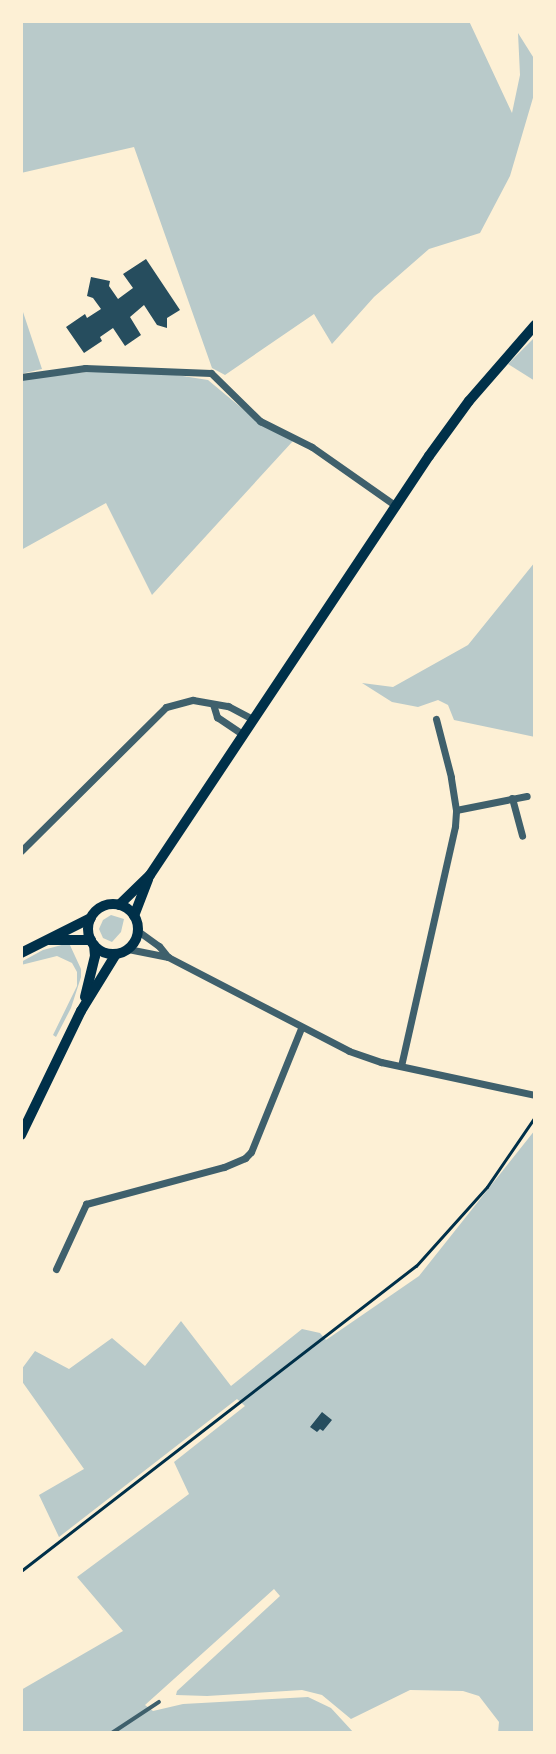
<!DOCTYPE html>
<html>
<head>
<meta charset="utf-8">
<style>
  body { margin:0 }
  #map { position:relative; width:556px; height:1754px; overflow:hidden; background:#fdf0d5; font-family:"Nunito Sans",sans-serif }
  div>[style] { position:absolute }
  .green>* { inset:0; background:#b9caca }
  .building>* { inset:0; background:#264d5e }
  .path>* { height:2.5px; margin:-1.25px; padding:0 1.25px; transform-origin:1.25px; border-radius:1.25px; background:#003049 }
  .service>* { height:3.5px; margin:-1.75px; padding:0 1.75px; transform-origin:1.75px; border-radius:1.75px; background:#3f606c }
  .minor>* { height:7px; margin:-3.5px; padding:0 3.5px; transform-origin:3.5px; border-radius:3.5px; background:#3f606c }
  .secondary>* { height:10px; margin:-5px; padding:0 5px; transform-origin:5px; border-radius:5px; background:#003049 }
  .primary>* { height:10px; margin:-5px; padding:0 5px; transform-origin:5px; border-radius:5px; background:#003049 }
  .primary>.ring { margin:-5px; padding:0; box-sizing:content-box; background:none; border:10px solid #003049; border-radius:50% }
  span { translate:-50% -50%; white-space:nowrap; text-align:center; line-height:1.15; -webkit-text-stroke:5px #fdf0d5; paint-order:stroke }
  .frame { position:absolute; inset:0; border:23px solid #fdf0d5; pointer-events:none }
</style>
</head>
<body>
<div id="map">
  <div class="green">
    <div style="clip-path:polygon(21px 21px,469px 21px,512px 113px,520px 75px,518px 33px,535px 60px,535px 91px,510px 176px,480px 233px,429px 249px,374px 297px,332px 344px,314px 314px,225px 375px,212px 368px,134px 147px,21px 173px)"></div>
    <div style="clip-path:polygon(21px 306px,42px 369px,21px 374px)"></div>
    <div style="clip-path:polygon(535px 337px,535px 381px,508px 364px)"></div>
    <div style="clip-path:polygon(93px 371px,170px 374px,208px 380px,262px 425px,293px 441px,152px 595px,106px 503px,21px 550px,21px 380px)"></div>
    <div style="clip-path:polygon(535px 562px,535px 737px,454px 720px,448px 705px,438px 700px,418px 707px,392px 702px,362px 683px,393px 687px,468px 645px)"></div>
    <div style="clip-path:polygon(111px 915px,124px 919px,121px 932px,112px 942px,103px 938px,99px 929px,103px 920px)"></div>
    <div style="clip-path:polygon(69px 943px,81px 969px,81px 977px,71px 1008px,56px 1037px,53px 1035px,77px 986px,77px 972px,72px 963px,57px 956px,21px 965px,21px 962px,43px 950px)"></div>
    <div style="clip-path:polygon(535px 1130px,535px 1733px,498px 1733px,499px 1722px,479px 1696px,463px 1691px,410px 1690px,351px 1719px,322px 1695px,302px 1690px,207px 1696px,176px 1695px,177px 1691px,280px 1596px,274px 1589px,145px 1705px,153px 1711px,183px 1704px,308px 1697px,331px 1708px,354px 1733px,21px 1733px,21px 1690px,123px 1631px,77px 1577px,189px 1494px,174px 1462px,245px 1406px,237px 1399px,59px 1537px,39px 1495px,84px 1469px,21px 1380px,21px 1370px,35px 1351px,69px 1369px,112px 1338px,145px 1366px,181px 1321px,231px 1386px,302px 1329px,320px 1333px,326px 1340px,419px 1276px)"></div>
  </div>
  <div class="building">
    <div style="clip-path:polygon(146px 259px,180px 310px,167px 318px,167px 328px,157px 325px,144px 305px,130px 317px,141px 335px,125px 346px,113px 328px,100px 337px,102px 341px,84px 353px,66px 327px,85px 314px,87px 318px,101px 309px,93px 298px,87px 296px,91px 277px,110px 281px,109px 286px,118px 299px,133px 288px,123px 274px)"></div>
    <div style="clip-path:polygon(322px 1412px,332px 1420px,323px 1431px,320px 1429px,317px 1432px,310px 1427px)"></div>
  </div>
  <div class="path">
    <div style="left:21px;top:1571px;width:499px;rotate:-37.7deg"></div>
    <div style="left:416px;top:1266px;width:106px;rotate:-48.1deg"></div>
    <div style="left:487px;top:1187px;width:85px;rotate:-55.6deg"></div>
  </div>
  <div class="service">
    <div style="left:112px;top:1733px;width:56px;rotate:-33.4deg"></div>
  </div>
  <div class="minor">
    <div style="left:21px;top:377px;width:65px;rotate:-8deg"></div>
    <div style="left:85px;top:368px;width:126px;rotate:2.3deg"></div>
    <div style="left:211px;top:373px;width:69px;rotate:44.4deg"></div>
    <div style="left:260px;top:421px;width:58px;rotate:26.6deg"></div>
    <div style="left:312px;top:447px;width:103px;rotate:35.1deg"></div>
    <div style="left:213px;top:704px;width:14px;rotate:73deg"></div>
    <div style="left:217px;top:717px;width:30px;rotate:34deg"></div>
    <div style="left:512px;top:798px;width:39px;rotate:75deg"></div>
    <div style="left:456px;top:810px;width:72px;rotate:-11.2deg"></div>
    <div style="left:21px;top:851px;width:204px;rotate:-44.8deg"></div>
    <div style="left:166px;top:707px;width:28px;rotate:-15deg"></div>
    <div style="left:193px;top:700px;width:36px;rotate:10deg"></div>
    <div style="left:228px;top:706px;width:27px;rotate:28deg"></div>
    <div style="left:138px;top:931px;width:26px;rotate:36deg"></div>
    <div style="left:159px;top:946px;width:14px;rotate:51deg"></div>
    <div style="left:128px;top:949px;width:41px;rotate:11.3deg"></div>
    <div style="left:168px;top:957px;width:204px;rotate:27.4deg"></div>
    <div style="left:349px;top:1051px;width:34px;rotate:19deg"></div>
    <div style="left:381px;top:1062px;width:157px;rotate:12.1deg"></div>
    <div style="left:401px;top:1066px;width:246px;rotate:-77.3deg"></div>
    <div style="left:455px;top:826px;width:16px;rotate:-86deg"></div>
    <div style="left:456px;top:810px;width:33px;rotate:-99deg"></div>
    <div style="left:451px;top:777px;width:60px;rotate:-104.5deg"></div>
    <div style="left:56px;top:1269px;width:72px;rotate:-65.2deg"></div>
    <div style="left:86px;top:1204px;width:143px;rotate:-15deg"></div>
    <div style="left:224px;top:1167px;width:23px;rotate:-23deg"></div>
    <div style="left:245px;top:1158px;width:8px;rotate:-45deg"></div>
    <div style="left:251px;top:1152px;width:134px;rotate:-68deg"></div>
  </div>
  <div class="secondary">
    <div style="left:119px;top:905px;width:43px;rotate:-44.1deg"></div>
    <div style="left:150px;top:875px;width:503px;rotate:-56.34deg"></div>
    <div style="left:429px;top:456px;width:68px;rotate:-54deg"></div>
    <div style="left:469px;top:401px;width:101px;rotate:-49deg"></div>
    <div style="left:134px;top:916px;width:40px;rotate:-69deg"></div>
  </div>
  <div class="primary">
    <div class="ring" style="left:88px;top:904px;width:40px;height:40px"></div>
    <div style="left:49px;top:940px;width:42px"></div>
    <div style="left:21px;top:953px;width:78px;rotate:-26.6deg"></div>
    <div style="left:85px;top:997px;width:42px;rotate:-76.3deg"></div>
    <div style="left:95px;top:956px;width:11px;rotate:-95deg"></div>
    <div style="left:21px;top:1135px;width:138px;rotate:-64.2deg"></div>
    <div style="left:81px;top:1011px;width:67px;rotate:-58.4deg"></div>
  </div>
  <div class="frame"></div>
</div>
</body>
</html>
